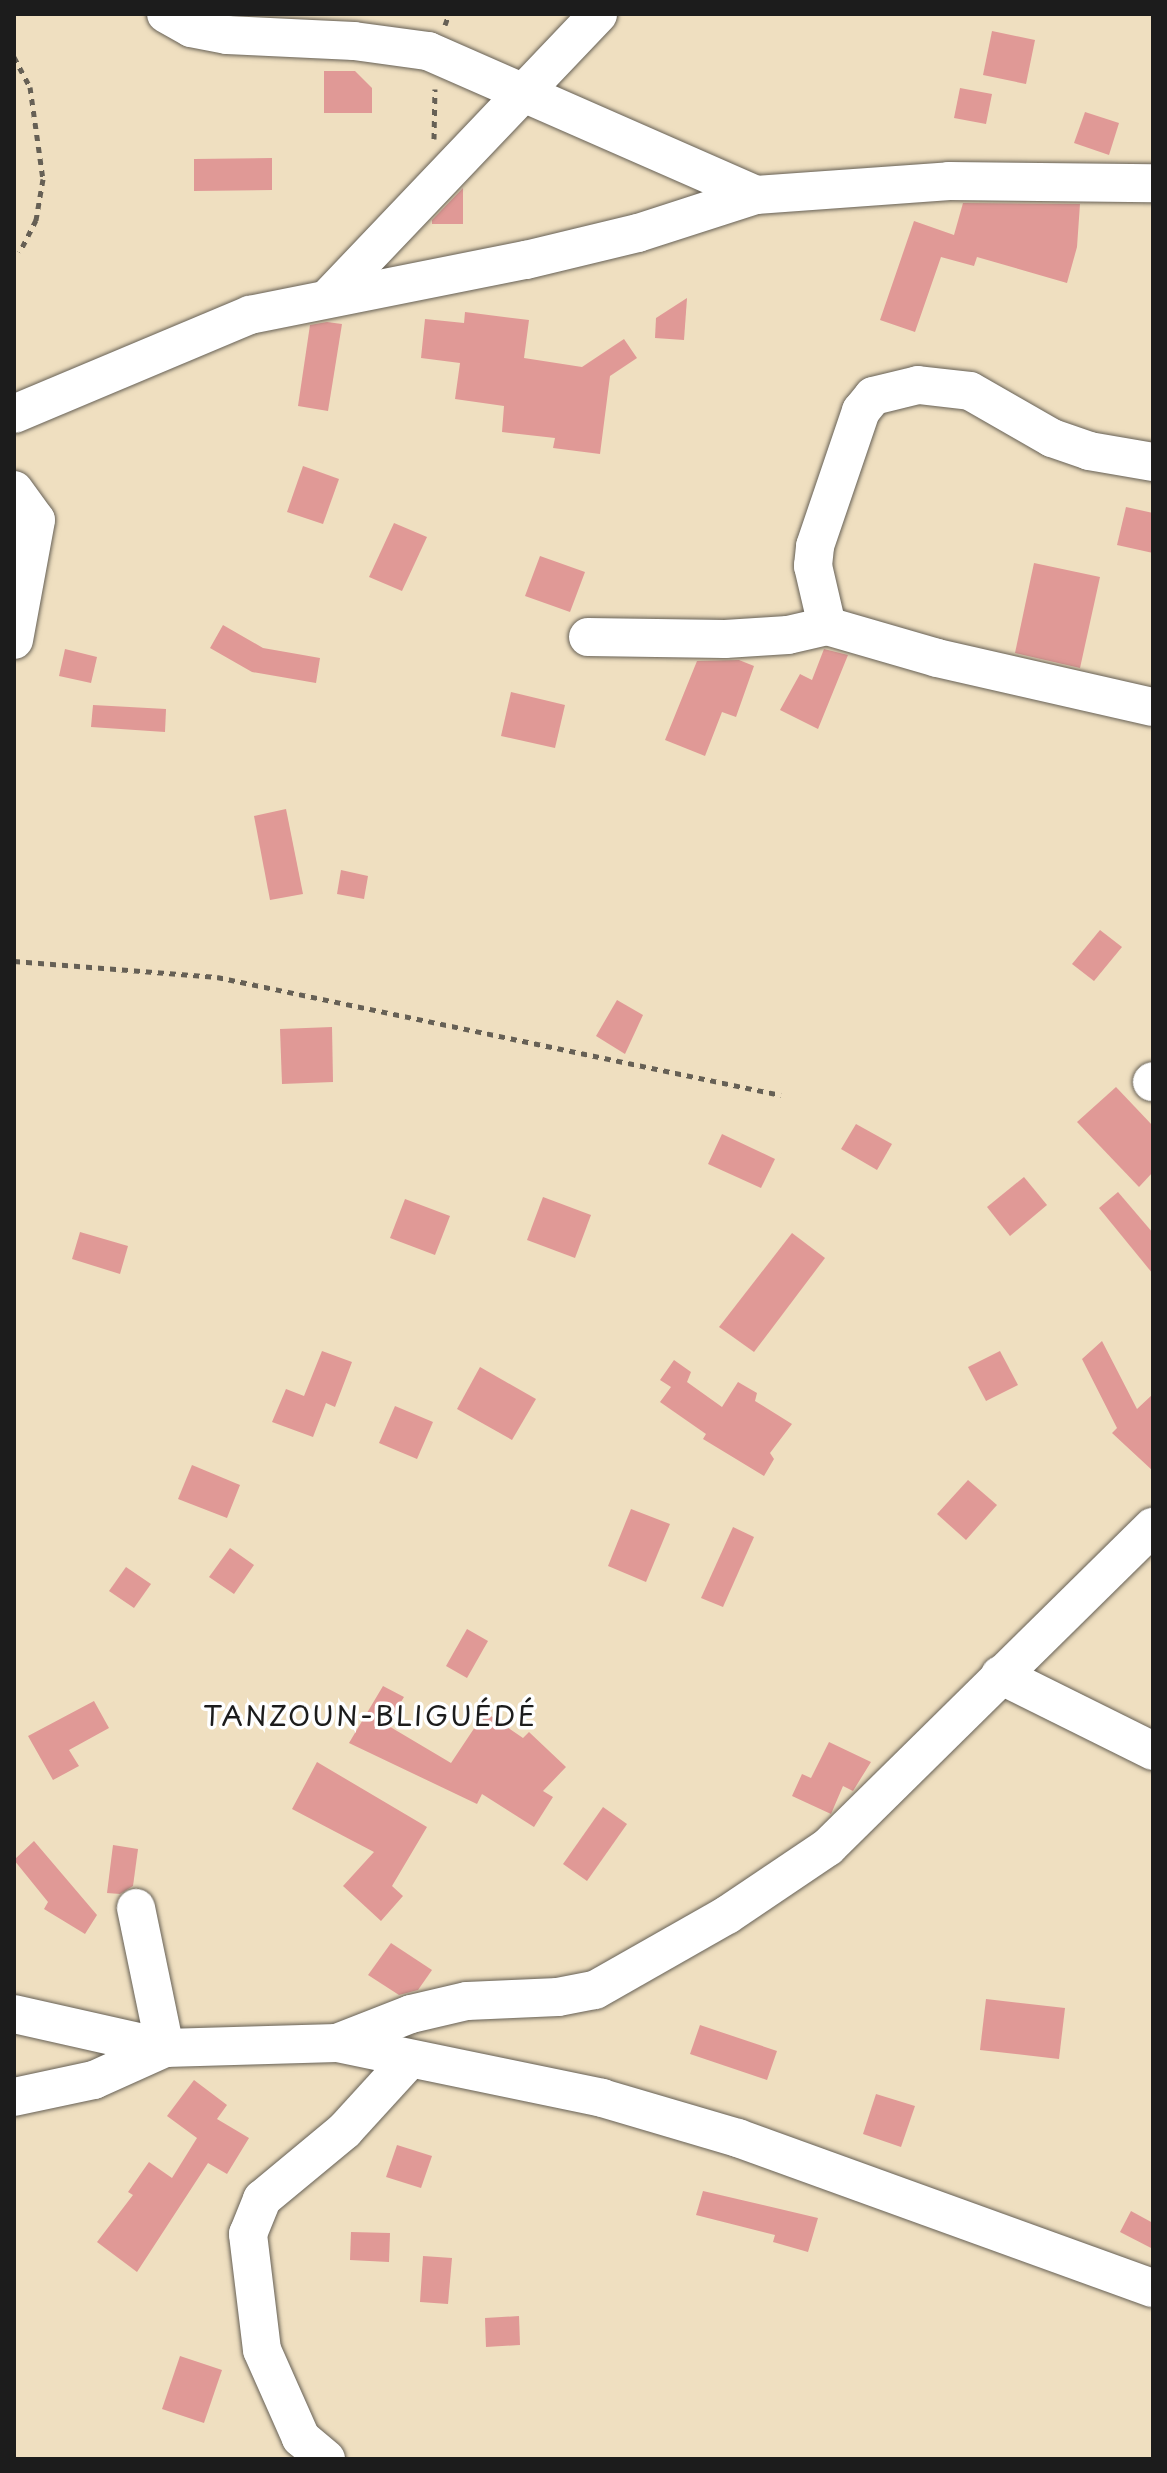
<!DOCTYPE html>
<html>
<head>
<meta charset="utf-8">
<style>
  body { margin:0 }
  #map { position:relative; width:1167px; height:2473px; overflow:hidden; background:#efdfc0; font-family:"Playpen Sans",sans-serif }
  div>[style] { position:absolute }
  .building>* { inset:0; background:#e09996 }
  .path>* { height:5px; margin-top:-2.5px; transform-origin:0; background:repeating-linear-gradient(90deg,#666055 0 6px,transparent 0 12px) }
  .roads { filter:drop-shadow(0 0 2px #666055) drop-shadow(0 0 2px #666055) }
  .minor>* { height:38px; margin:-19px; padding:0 19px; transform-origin:19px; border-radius:19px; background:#fff }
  span { translate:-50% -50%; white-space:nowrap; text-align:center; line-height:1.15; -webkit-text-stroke:7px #fff; paint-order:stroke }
  .quarter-label { font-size:28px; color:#1c1c1c; letter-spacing:2px }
  .frame { position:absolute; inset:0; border:16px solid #1c1c1c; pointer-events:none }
</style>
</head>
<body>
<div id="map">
  <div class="building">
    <div style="clip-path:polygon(992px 31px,1035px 40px,1026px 84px,983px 75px)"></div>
    <div style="clip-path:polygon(324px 71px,355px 71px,372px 88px,372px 113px,324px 113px)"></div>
    <div style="clip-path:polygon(960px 88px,992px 94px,986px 124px,954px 118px)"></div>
    <div style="clip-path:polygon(1085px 112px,1119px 123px,1109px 155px,1074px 143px)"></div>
    <div style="clip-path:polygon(272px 158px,272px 190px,194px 191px,194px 159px)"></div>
    <div style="clip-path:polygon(463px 188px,463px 224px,432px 224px,432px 220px)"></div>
    <div style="clip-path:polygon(963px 203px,1080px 204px,1077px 247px,1067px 283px,977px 257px,974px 266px,941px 257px,915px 332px,880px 320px,914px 221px,954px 235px)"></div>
    <div style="clip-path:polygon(687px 298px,684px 340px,655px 338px,656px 318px)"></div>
    <div style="clip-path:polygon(465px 312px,529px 320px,524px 358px,582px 367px,624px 339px,637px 358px,610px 376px,600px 454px,553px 448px,555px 438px,502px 432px,504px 406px,455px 399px,460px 363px,421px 358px,425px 319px,464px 323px)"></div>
    <div style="clip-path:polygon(327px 322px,342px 324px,328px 411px,298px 406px,310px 325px)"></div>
    <div style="clip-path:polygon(303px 466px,339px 479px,323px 524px,287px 512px)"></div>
    <div style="clip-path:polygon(1126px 507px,1153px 513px,1153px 553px,1117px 545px)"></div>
    <div style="clip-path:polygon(394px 523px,427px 537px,402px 591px,369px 577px)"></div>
    <div style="clip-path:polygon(540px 556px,585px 572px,570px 612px,525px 596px)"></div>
    <div style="clip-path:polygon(1034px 563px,1100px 577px,1080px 668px,1015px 653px)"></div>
    <div style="clip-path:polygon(223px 625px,263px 648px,320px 658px,316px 683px,252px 672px,210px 648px)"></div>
    <div style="clip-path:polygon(65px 649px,97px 657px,91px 683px,59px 676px)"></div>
    <div style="clip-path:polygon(824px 649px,848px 655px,818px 729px,780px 710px,800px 674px,812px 680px)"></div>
    <div style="clip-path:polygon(739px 660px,754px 666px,736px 717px,722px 712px,705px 756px,665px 740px,697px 661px)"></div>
    <div style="clip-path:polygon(511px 692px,565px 705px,555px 748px,501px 736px)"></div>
    <div style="clip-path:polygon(93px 705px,166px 709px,165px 732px,91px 727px)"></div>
    <div style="clip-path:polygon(286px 809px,303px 894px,270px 900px,254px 816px)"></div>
    <div style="clip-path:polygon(341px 870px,368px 876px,364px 899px,337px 894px)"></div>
    <div style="clip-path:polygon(1100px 930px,1122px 947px,1094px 981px,1072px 964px)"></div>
    <div style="clip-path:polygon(617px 1000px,643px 1015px,625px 1054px,596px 1036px)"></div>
    <div style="clip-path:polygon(332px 1027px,333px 1082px,282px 1084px,280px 1029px)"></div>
    <div style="clip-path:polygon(1116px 1087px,1153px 1126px,1153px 1172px,1139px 1187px,1077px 1122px)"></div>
    <div style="clip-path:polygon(856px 1124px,892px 1144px,877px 1170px,841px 1149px)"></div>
    <div style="clip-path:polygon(722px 1134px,775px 1159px,761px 1188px,708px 1164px)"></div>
    <div style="clip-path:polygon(1024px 1177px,1047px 1205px,1010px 1236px,987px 1207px)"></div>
    <div style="clip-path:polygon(1118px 1192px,1153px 1233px,1153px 1274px,1099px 1208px)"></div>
    <div style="clip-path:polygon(543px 1197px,591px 1215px,575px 1258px,527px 1240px)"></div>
    <div style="clip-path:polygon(405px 1199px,450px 1216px,435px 1255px,390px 1238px)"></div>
    <div style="clip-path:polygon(80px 1232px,128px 1246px,120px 1274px,72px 1259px)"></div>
    <div style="clip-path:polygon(792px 1233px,825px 1258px,754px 1352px,719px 1327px)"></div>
    <div style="clip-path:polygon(1102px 1341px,1137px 1409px,1153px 1394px,1153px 1471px,1112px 1433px,1117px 1428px,1082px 1359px)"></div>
    <div style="clip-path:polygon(322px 1351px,352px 1362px,335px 1407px,326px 1403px,313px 1437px,272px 1422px,286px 1389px,304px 1396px)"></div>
    <div style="clip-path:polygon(1000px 1351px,1018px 1385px,986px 1401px,968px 1367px)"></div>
    <div style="clip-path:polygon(674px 1360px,691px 1372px,687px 1382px,722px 1407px,738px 1382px,757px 1393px,755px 1401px,792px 1424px,770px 1453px,774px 1459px,764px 1476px,703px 1439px,706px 1434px,660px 1402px,671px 1387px,660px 1380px)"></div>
    <div style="clip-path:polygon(480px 1367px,536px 1399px,512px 1440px,457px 1409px)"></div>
    <div style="clip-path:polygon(395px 1406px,433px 1422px,417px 1459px,379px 1443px)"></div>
    <div style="clip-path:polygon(192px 1465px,240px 1485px,227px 1518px,178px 1499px)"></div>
    <div style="clip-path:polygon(968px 1480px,997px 1505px,966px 1540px,937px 1514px)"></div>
    <div style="clip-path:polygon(631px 1509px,670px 1524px,646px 1582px,608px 1566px)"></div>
    <div style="clip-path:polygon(733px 1527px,754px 1537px,723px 1607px,701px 1598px)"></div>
    <div style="clip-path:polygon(230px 1548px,254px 1565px,234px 1594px,209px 1577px)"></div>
    <div style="clip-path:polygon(126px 1567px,151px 1584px,134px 1608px,109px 1591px)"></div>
    <div style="clip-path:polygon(467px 1629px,488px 1641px,467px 1678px,446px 1666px)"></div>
    <div style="clip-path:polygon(383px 1686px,404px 1697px,387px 1725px,451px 1763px,485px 1712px,523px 1738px,529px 1732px,566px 1767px,543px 1791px,553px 1797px,534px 1827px,482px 1794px,477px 1804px,349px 1743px)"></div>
    <div style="clip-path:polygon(94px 1701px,109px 1728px,69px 1750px,79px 1766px,53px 1780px,28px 1736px)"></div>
    <div style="clip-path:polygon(829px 1742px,871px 1762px,853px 1791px,843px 1786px,831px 1814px,792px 1796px,802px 1774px,811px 1778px)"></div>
    <div style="clip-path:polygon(317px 1762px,427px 1827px,392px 1886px,403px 1896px,381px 1921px,343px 1886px,374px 1852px,292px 1809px)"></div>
    <div style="clip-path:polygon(603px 1807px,627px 1824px,587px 1881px,563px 1864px)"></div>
    <div style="clip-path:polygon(34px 1841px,97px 1915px,85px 1934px,44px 1909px,48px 1902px,14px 1860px)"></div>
    <div style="clip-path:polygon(113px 1845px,138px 1849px,133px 1886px,120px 1894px,107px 1893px)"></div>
    <div style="clip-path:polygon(391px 1943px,432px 1970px,418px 1990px,399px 1995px,368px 1975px)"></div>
    <div style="clip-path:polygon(986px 1999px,1065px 2008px,1059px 2059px,980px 2050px)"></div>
    <div style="clip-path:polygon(700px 2025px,777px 2051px,767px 2080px,690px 2054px)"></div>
    <div style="clip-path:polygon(194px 2080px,227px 2105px,217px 2119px,249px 2138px,227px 2174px,208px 2163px,137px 2272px,97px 2242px,133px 2195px,128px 2192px,149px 2162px,172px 2178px,197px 2138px,167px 2116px)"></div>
    <div style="clip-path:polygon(876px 2094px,915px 2106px,901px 2147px,863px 2134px)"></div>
    <div style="clip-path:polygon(397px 2145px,432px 2156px,421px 2188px,386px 2177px)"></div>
    <div style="clip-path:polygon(703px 2191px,818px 2218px,808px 2252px,773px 2242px,775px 2235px,696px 2215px)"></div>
    <div style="clip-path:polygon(1131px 2211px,1153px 2223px,1153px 2249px,1120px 2232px)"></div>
    <div style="clip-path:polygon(351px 2232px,390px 2233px,389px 2262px,350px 2260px)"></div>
    <div style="clip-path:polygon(423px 2256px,452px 2258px,448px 2304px,420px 2302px)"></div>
    <div style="clip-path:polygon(519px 2316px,520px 2345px,486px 2347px,485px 2318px)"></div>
    <div style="clip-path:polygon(180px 2356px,222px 2370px,204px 2423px,162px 2409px)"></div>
  </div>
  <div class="path">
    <div style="left:445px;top:25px;width:12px;rotate:-70deg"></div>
    <div style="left:14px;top:57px;width:34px;rotate:62deg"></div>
    <div style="left:30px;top:87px;width:93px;rotate:82deg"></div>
    <div style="left:43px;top:179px;width:42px;rotate:99.7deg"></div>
    <div style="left:36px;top:220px;width:36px;rotate:117deg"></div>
    <div style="left:434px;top:139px;width:50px;rotate:-88.9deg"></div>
    <div style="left:14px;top:961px;width:204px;rotate:4.5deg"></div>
    <div style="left:217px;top:977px;width:576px;rotate:11.82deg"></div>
  </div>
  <div class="roads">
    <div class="minor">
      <div style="left:166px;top:14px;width:29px;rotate:29deg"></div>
      <div style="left:191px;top:28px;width:37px;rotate:11deg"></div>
      <div style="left:227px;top:35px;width:127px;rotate:2.7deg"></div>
      <div style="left:354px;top:41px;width:75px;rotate:7.7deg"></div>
      <div style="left:428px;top:51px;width:358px;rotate:23.7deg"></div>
      <div style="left:327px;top:299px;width:393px;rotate:-46.4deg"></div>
      <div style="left:14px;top:414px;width:256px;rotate:-22.8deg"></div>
      <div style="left:250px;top:315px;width:281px;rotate:-11.3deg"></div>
      <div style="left:526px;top:260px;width:115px;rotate:-13.6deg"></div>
      <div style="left:638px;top:233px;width:124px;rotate:-17.9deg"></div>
      <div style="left:756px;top:195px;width:194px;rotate:-4.1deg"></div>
      <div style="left:949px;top:181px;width:204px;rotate:0.6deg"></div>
      <div style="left:14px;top:490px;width:37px;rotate:54deg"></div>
      <div style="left:36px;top:520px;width:122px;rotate:100.4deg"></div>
      <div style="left:827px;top:626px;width:62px;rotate:-103.1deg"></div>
      <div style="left:813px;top:566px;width:20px;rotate:-84deg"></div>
      <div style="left:815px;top:546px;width:143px;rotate:-71.2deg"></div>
      <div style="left:861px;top:411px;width:19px;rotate:-51deg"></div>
      <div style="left:873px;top:396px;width:46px;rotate:-13.7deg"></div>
      <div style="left:918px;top:385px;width:52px;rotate:6.6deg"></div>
      <div style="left:970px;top:391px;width:95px;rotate:29.8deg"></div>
      <div style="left:1052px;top:438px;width:39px;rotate:19deg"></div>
      <div style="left:1089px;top:451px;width:65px;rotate:9.8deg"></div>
      <div style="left:588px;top:637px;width:137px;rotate:0.8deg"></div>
      <div style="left:725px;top:639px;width:63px;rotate:-3.6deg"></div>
      <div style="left:788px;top:635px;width:40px;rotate:-13deg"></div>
      <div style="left:827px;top:626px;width:115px;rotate:16.2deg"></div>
      <div style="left:937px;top:658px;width:221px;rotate:12.8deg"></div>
      <div style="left:1152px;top:1082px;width:1px;rotate:-45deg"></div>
      <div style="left:1000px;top:1675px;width:171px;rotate:26.4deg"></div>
      <div style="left:14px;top:2014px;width:155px;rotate:12.7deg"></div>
      <div style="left:165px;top:2048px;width:172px;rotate:-1.7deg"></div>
      <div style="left:337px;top:2043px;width:271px;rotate:11.7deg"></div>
      <div style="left:602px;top:2098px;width:142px;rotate:16.4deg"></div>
      <div style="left:738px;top:2138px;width:441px;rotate:19.9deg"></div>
      <div style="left:337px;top:2043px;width:79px;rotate:-21.4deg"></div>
      <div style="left:411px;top:2014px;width:57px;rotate:-13.1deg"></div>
      <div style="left:467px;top:2001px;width:91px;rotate:-2.5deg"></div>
      <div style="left:558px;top:1997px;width:38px;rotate:-11deg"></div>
      <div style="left:595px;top:1990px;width:152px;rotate:-29.6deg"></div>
      <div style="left:727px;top:1915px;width:122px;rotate:-34deg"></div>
      <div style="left:828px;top:1847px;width:456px;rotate:-44.6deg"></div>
      <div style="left:14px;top:2097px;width:82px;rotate:-12deg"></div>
      <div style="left:94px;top:2080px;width:78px;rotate:-24.3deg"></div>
      <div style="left:165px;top:2048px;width:143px;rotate:-101.7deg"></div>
      <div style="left:326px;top:2459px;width:33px;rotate:-140deg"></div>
      <div style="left:301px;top:2438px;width:96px;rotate:-113.9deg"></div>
      <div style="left:262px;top:2350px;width:117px;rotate:-96.9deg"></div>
      <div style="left:248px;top:2234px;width:38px;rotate:-68deg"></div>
      <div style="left:262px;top:2199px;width:108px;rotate:-39.7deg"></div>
      <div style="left:345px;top:2130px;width:93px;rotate:-47.6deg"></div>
    </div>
  </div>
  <div class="quarter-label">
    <span style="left:370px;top:1715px">TANZOUN-BLIGUÉDÉ</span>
  </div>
  <div class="frame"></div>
</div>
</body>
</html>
